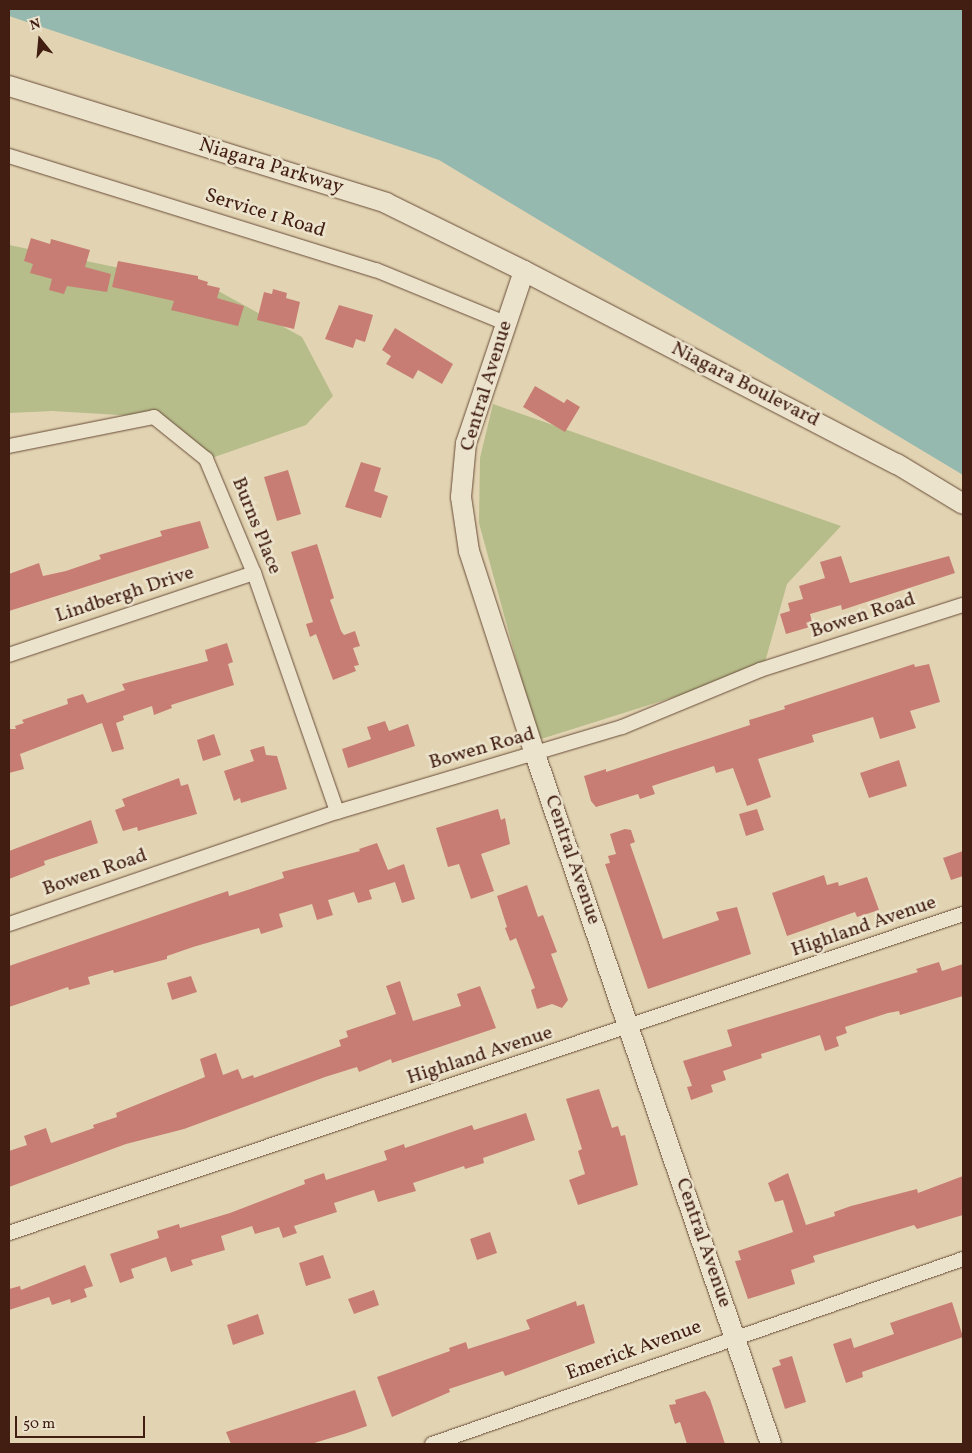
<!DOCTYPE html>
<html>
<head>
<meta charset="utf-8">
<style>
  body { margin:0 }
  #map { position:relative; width:972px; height:1453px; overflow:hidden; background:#e2d4b2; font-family:Vollkorn,serif }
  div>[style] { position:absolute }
  .green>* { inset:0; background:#b6bc8a }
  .water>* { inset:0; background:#95b8af }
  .building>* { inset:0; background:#c87d74 }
  .roads { filter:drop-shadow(0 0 1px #694c39) drop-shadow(0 0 1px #694c39) }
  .minor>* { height:14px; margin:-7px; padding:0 7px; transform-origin:7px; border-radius:7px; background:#ece3cd }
  .secondary>* { height:20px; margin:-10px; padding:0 10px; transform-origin:10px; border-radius:10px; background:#ece3cd }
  span { translate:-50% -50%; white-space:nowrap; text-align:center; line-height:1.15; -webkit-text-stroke:5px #ece3cd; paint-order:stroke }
  .street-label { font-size:20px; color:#411e11 }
  .frame { position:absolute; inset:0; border:10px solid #411e11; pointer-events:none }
  .north { position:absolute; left:15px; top:15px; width:50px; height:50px; -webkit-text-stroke:4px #ece3cd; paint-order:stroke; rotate:343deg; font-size:14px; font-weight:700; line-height:20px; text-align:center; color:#411e11 }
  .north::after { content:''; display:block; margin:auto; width:18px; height:22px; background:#411e11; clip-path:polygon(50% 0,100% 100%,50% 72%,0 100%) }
  .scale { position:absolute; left:15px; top:1416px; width:130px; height:22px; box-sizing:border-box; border:2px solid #411e11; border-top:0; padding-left:6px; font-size:15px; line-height:18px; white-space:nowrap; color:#411e11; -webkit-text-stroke:4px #ece3cd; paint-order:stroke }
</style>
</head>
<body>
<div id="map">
  <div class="green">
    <div style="clip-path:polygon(9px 245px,211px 287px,302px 337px,333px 396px,306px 425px,206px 460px,154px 417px,52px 411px,9px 413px)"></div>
    <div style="clip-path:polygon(493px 404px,841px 526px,787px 584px,763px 669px,538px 740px,479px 523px,480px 458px)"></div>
  </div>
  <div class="water">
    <div style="clip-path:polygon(9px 9px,963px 9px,963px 475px,439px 160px,9px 16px)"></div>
  </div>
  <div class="building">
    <div style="clip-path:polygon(31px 238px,50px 244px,51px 239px,90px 250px,85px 267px,111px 274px,107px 292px,67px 286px,64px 294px,49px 290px,52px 279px,30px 273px,33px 264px,24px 261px)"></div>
    <div style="clip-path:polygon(118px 261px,198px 276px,198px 279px,208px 282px,207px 285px,220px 288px,217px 298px,244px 306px,238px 326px,171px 310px,174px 301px,112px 287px)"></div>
    <div style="clip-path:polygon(273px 289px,287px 293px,286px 298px,300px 302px,294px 329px,257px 320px,264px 292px,272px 294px)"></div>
    <div style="clip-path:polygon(339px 305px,373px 315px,365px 342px,356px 339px,353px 348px,325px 339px)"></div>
    <div style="clip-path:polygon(395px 328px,453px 364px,442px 384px,418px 370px,413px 379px,386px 364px,391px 356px,382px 350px)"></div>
    <div style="clip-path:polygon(535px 386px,564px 403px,567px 399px,580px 407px,565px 432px,523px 407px)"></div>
    <div style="clip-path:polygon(361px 462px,381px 468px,374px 491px,388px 496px,381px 518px,345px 507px)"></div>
    <div style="clip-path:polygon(288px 470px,301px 514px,277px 521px,264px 477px)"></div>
    <div style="clip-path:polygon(200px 521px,209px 548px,9px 611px,9px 574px,39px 563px,43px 576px,66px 571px,101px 559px,99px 555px,162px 536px,160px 531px)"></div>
    <div style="clip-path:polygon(317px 544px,334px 598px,330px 600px,341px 631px,344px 635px,355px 631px,360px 646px,353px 648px,359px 665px,354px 666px,356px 671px,333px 680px,316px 634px,310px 637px,306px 624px,313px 622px,291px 552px)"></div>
    <div style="clip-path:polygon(841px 556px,850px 583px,949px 556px,955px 573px,842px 610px,841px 605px,810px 614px,813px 626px,786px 634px,780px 614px,790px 611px,788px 603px,803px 599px,799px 586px,825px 578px,820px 562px)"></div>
    <div style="clip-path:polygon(227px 643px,233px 662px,228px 664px,234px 685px,171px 705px,172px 708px,154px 715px,152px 706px,123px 716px,124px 720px,116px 723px,124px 749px,112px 752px,102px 723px,20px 754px,24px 769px,9px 773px,9px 729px,16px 729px,15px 726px,24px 723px,22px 720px,68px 704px,67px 699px,83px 694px,87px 703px,125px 690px,122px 684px,208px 661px,205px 650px)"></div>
    <div style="clip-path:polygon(914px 664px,915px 667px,929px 664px,940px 702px,910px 711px,916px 728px,880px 739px,873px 717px,812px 735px,814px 742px,758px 759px,771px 797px,747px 806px,733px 768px,716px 773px,714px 766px,652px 786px,655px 794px,640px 799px,638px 794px,596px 807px,591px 801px,584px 776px,606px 769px,606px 772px,750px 725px,749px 720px,785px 709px,784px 706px)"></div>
    <div style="clip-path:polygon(385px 721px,389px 731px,408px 724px,415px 746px,348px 768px,342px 749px,371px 739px,367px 727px)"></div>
    <div style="clip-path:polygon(214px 734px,221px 755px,203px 761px,197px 740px)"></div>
    <div style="clip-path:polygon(264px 746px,266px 755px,277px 756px,287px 789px,241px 803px,240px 798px,234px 801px,224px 771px,254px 761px,250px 750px)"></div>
    <div style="clip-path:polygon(899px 760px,907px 786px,869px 798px,860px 773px)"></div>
    <div style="clip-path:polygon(179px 778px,181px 786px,188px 784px,197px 814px,138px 831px,137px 827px,123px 831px,115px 810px,125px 806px,122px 799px)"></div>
    <div style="clip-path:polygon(498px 809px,501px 820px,505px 818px,510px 844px,481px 854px,494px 891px,471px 899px,459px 864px,448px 867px,436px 828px)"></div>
    <div style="clip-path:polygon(757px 809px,764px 830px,746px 836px,739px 814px)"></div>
    <div style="clip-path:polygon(91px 820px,98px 843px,44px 861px,45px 865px,9px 879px,9px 851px)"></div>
    <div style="clip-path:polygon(625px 829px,631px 830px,635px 842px,630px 844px,663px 939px,719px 920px,716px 912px,737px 907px,751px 954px,648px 989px,605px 864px,610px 863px,608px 856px,616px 854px,610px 834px)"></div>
    <div style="clip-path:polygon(377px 843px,388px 870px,404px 864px,415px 899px,402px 903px,395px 882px,369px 890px,372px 899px,358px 903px,354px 892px,328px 900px,333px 915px,317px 920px,312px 904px,279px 914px,283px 927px,261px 934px,259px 928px,193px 947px,167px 956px,167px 959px,114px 973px,113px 970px,88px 977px,90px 984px,69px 990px,68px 987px,9px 1007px,9px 966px,207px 898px,228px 891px,229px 896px,284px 878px,282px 872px,360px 851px,359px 849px)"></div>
    <div style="clip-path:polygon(963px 851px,963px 876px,951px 880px,943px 858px)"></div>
    <div style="clip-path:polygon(824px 875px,827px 885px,838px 882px,839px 886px,867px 877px,879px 910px,857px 917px,855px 912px,787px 936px,772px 893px)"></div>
    <div style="clip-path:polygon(527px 885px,538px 917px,543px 915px,557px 952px,551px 954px,568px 1000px,562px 1008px,552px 1004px,537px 1009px,531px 990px,535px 988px,516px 938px,510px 941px,505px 928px,507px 927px,497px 896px)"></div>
    <div style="clip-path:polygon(939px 962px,942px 971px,963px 964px,963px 996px,900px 1015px,899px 1011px,888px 1013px,845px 1027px,847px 1033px,836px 1037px,839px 1046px,825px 1051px,820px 1035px,761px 1054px,762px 1058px,723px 1071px,726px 1080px,711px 1085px,713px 1092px,691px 1100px,687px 1087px,692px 1086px,683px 1061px,732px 1046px,727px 1030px,918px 972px,916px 969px)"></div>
    <div style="clip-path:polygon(191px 976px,197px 992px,172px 1000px,167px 983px)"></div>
    <div style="clip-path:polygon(400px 981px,413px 1021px,461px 1006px,457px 994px,480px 986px,496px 1028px,392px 1063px,391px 1059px,359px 1072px,357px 1067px,325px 1077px,184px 1129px,126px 1144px,9px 1187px,9px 1151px,27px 1145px,24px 1136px,46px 1128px,51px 1143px,94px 1128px,93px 1125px,117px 1117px,116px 1113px,205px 1077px,200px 1059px,216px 1053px,223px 1075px,238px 1069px,242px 1079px,253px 1075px,254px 1078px,341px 1046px,339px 1040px,348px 1037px,346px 1031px,396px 1014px,386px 986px)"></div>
    <div style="clip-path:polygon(599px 1089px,612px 1128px,618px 1126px,621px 1136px,625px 1135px,638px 1185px,578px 1205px,569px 1180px,585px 1174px,578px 1151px,582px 1149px,566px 1099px)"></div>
    <div style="clip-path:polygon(526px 1113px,535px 1140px,483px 1158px,484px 1163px,465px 1169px,464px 1166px,413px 1183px,416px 1191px,378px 1202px,374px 1190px,334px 1203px,337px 1212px,294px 1226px,297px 1233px,283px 1238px,279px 1227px,255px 1234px,252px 1226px,221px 1236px,225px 1250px,191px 1260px,193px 1265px,171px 1272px,166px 1257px,131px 1269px,134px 1278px,120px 1283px,110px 1254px,159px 1238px,157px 1231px,179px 1224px,180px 1228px,230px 1213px,305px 1184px,304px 1180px,324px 1173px,326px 1180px,387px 1160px,384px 1151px,404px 1144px,405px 1148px,472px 1125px,474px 1130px)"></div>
    <div style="clip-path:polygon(788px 1173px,806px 1225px,835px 1216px,834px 1212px,851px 1206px,917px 1189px,918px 1193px,963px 1176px,963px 1215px,917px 1229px,914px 1225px,813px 1256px,815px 1262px,791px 1270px,795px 1284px,748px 1299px,735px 1261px,741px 1260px,738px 1251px,793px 1232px,783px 1200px,775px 1202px,768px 1183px)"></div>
    <div style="clip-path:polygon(490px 1232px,497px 1253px,477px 1260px,470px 1239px)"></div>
    <div style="clip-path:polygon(323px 1255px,331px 1278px,306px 1286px,299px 1263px)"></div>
    <div style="clip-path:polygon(85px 1265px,93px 1286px,84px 1289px,87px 1297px,71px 1303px,70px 1299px,52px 1305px,49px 1297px,9px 1310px,9px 1289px,20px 1286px,21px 1290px)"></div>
    <div style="clip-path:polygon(374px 1290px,379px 1305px,354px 1314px,348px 1299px)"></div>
    <div style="clip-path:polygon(576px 1301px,577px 1306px,584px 1304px,595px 1343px,505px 1376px,503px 1371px,449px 1389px,450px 1392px,392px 1417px,377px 1377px,450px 1351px,449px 1348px,466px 1342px,468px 1349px,530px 1329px,526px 1320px)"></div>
    <div style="clip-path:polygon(952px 1302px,963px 1337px,862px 1372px,863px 1377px,846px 1383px,833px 1344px,851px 1338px,854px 1348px,894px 1334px,890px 1323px)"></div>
    <div style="clip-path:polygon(258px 1314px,264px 1334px,233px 1345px,227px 1325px)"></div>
    <div style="clip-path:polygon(792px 1356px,806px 1402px,785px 1409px,772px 1368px,781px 1365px,779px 1360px)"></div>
    <div style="clip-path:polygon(355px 1390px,367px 1426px,347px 1433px,311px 1444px,231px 1444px,226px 1432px)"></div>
    <div style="clip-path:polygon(705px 1391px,710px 1399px,725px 1444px,687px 1444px,680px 1422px,675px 1424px,669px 1405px,676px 1404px,675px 1400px)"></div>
  </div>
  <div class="roads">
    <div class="minor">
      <div style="left:9px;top:156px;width:384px;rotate:17.3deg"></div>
      <div style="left:376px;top:270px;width:139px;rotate:22.3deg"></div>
      <div style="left:9px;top:446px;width:148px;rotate:-11.3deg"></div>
      <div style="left:154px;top:417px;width:67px;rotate:38.9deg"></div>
      <div style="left:206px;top:459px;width:124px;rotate:67.2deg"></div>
      <div style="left:254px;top:573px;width:253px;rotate:70.8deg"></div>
      <div style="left:9px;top:655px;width:258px;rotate:-18.5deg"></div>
      <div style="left:9px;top:924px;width:347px;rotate:-18.9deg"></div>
      <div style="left:337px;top:812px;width:297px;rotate:-16.6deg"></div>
      <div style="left:622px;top:727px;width:149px;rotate:-22.4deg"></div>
      <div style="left:760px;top:670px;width:213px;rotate:-17.8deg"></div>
      <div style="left:9px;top:1233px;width:1006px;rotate:-18.49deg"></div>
      <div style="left:432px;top:1444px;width:562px;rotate:-19.21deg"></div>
    </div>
    <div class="secondary">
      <div style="left:9px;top:86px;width:395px;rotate:17.2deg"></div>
      <div style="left:386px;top:203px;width:154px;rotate:26.2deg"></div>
      <div style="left:524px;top:271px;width:420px;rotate:27.4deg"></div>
      <div style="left:897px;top:464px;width:77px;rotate:31.2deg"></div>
      <div style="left:524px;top:271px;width:182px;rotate:108.6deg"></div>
      <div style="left:466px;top:443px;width:54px;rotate:95.3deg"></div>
      <div style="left:461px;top:497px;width:55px;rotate:81.6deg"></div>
      <div style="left:469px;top:551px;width:213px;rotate:72deg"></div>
      <div style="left:535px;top:754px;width:729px;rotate:71.12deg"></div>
    </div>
  </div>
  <div class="street-label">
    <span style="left:271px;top:167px;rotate:17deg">Niagara Parkway</span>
    <span style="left:265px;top:214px;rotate:17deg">Service 1 Road</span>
    <span style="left:745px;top:385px;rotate:27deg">Niagara Boulevard</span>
    <span style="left:487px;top:386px;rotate:-73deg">Central Avenue</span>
    <span style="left:256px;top:526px;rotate:68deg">Burns Place</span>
    <span style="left:125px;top:595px;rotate:-18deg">Lindbergh Drive</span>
    <span style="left:863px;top:616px;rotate:-18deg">Bowen Road</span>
    <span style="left:482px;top:749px;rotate:-16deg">Bowen Road</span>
    <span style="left:572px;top:860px;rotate:71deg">Central Avenue</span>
    <span style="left:95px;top:873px;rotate:-19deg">Bowen Road</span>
    <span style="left:864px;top:927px;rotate:-19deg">Highland Avenue</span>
    <span style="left:480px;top:1056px;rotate:-18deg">Highland Avenue</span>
    <span style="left:703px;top:1243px;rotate:71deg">Central Avenue</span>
    <span style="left:634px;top:1351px;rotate:-20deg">Emerick Avenue</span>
  </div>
  <div class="frame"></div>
  <div class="north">N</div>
  <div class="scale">50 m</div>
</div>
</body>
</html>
